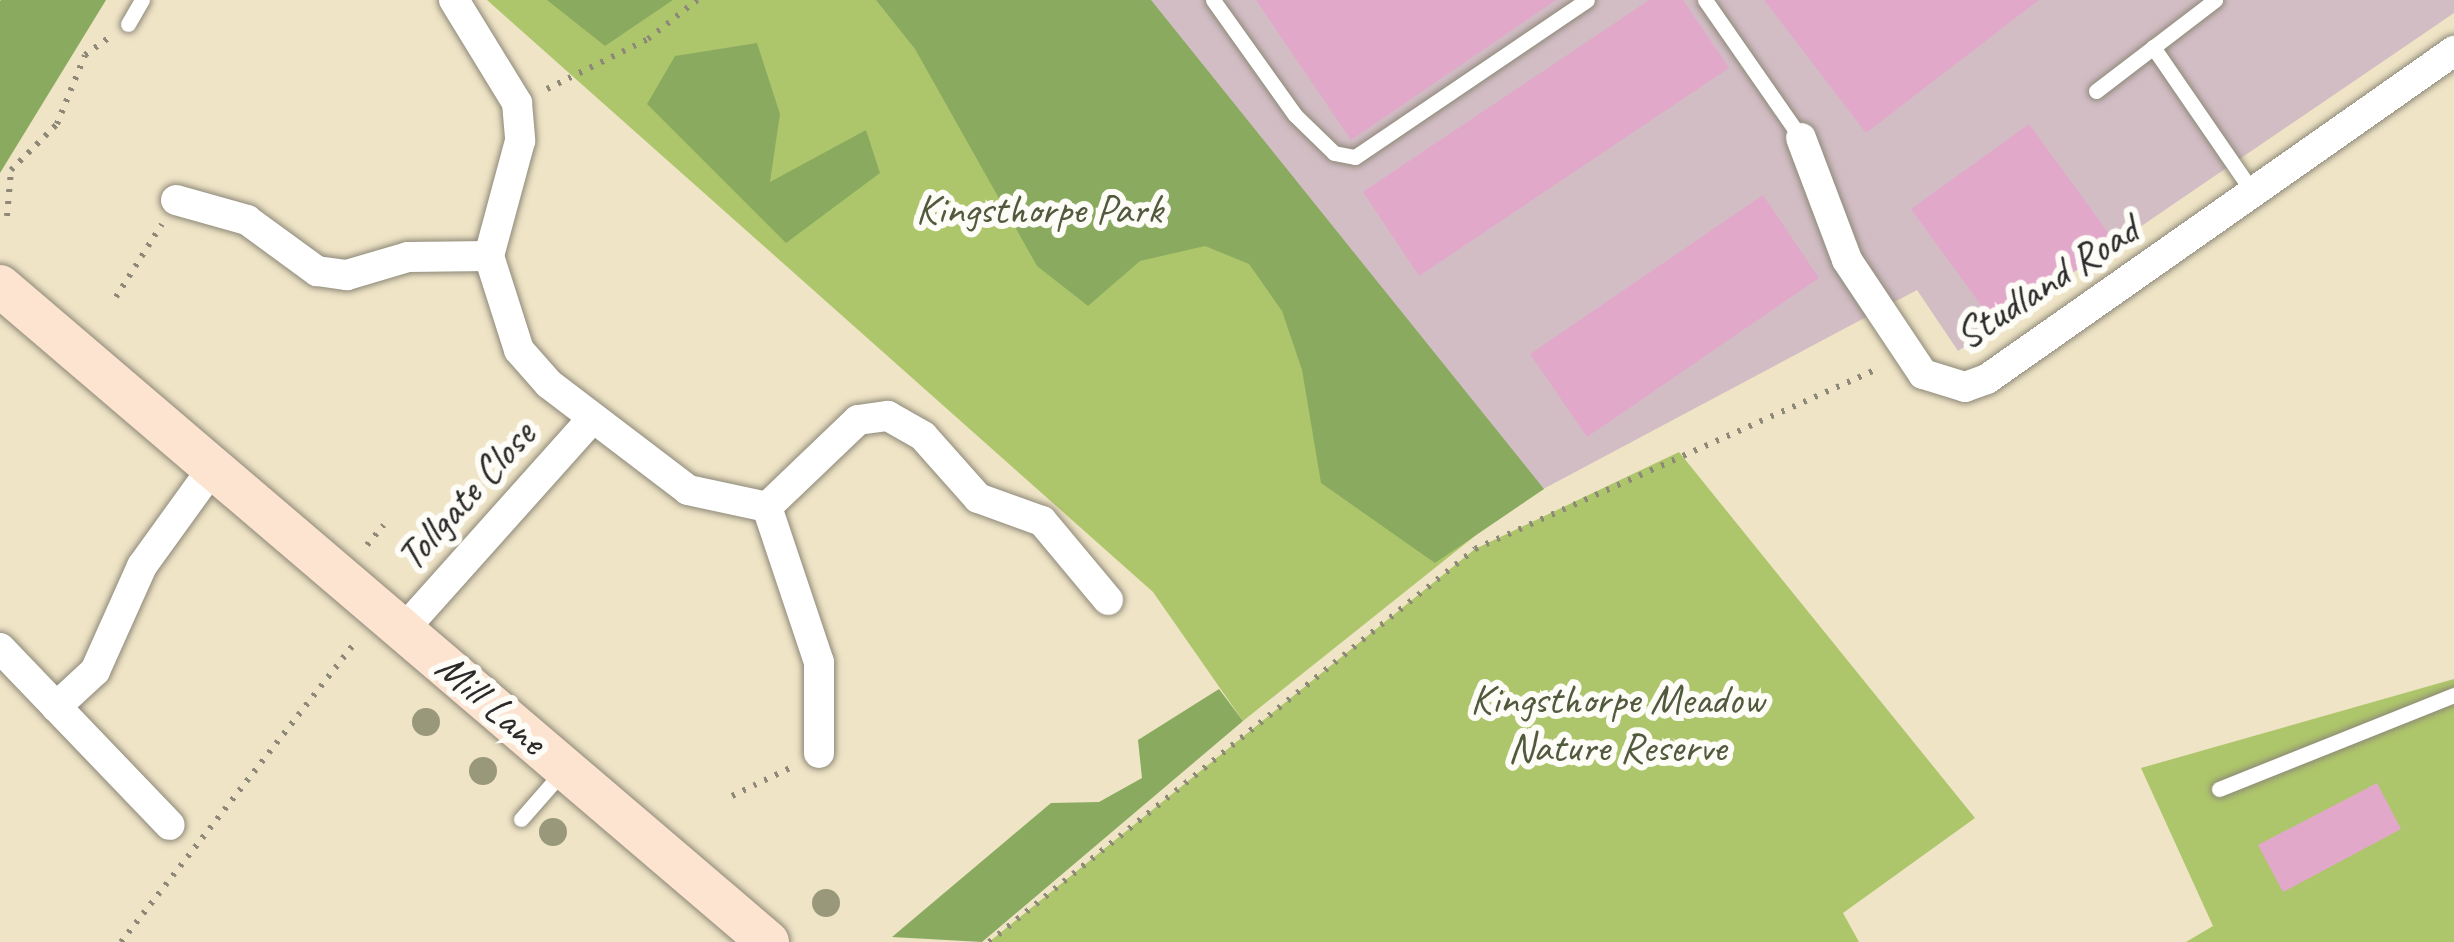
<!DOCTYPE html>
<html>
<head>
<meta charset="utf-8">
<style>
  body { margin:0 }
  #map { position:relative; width:2454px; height:942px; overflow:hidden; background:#efe4c6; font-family:Caveat,sans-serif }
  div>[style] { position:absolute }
  .industrial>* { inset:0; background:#d2bdc5 }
  .green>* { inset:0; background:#aec66b }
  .forest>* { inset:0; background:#8aab5f }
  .building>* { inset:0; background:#e2a8ca }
  .path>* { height:6px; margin-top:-3px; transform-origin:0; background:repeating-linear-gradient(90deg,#8d8878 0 3px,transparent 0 12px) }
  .roads { filter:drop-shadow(0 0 3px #8d8878) drop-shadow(0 0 3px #8d8878) }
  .lane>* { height:15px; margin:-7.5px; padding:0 7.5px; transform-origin:7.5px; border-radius:7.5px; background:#fff }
  .street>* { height:30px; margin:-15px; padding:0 15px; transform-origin:15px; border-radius:15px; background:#fff }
  .secondary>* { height:42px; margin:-21px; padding:0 21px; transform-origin:21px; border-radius:21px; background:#fde4d1 }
  .trees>* { width:28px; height:28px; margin:-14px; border-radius:50%; background:#99987b }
  span { translate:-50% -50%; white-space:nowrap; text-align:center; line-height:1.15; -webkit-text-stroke:12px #fdfcf7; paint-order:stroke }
  .park-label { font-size:42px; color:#525a3e }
  .street-label { font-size:42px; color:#2b2b2b }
</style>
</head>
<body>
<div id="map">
  <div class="industrial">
    <div style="clip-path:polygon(1145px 0,2454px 0,2454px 13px,1958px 351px,1917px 290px,1515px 504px)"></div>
  </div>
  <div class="green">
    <div style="clip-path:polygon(487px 0,1145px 0,1515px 504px,1243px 721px,1153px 592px)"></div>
    <div style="clip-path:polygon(1679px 452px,1975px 818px,1843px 913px,1859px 942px,989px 942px,1475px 549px)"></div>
    <div style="clip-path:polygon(2454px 679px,2454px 942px,2186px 942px,2213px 926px,2141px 768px)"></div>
  </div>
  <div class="forest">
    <div style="clip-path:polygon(1px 0,106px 0,0 173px,0 1px)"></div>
    <div style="clip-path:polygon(547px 0,673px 0,605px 46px)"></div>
    <div style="clip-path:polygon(876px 0,1151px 0,1544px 489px,1435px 563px,1321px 483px,1302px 370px,1282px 311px,1249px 264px,1205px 246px,1140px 261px,1088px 306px,1037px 266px,915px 49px)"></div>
    <div style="clip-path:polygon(757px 43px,780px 114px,770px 182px,866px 130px,880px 173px,786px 243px,647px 104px,675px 56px)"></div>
    <div style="clip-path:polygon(1219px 689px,1243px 721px,982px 942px,892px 937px,1051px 803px,1099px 802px,1142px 778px,1138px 740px)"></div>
  </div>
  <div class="building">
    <div style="clip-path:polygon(1256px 0,1556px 0,1351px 140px)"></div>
    <div style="clip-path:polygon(1649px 0,1683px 0,1729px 68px,1419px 276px,1363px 192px)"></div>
    <div style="clip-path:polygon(1764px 0,2039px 0,1866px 133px)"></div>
    <div style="clip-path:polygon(2029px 124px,2115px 242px,1997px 327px,1911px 209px)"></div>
    <div style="clip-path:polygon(1763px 195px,1819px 278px,1587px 437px,1530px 354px)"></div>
    <div style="clip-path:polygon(2377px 783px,2401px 829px,2283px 892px,2258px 845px)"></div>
  </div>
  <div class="path">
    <div style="left:547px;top:89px;width:113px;rotate:-26.3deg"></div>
    <div style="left:648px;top:39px;width:63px;rotate:-38.5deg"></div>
    <div style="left:7px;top:216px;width:46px;rotate:-85deg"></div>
    <div style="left:11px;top:170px;width:65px;rotate:-45deg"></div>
    <div style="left:57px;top:124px;width:74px;rotate:-67.9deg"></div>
    <div style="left:85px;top:55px;width:31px;rotate:-36deg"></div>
    <div style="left:116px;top:297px;width:86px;rotate:-57.8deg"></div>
    <div style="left:367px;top:545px;width:26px;rotate:-50deg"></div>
    <div style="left:732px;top:796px;width:69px;rotate:-25.8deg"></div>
    <div style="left:121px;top:942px;width:380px;rotate:-52deg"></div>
    <div style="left:989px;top:942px;width:625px;rotate:-38.96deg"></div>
    <div style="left:1475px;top:549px;width:443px;rotate:-24.1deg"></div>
  </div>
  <div class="roads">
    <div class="lane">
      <div style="left:1213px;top:0;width:141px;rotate:54.5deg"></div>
      <div style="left:1295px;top:115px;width:54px;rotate:44.3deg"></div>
      <div style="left:1334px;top:153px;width:21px;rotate:11deg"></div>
      <div style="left:1355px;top:157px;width:280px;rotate:-34.1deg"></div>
      <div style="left:1705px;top:0;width:168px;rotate:55.2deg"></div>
      <div style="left:128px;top:24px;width:28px;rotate:-60deg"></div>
      <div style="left:2153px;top:47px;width:178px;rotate:55.5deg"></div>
      <div style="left:2096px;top:91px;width:150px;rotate:-37.4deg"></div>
      <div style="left:2219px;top:789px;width:253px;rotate:-21.8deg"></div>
      <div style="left:521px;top:819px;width:64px;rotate:-48.8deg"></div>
    </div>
    <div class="street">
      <div style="left:454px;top:0;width:121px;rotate:58.5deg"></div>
      <div style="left:517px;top:103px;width:38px;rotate:85deg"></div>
      <div style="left:520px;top:141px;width:119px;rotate:105.1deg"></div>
      <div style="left:489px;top:256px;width:99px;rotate:72.3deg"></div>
      <div style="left:519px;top:350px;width:45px;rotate:48.6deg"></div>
      <div style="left:549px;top:384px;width:175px;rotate:37.3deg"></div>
      <div style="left:688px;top:490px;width:81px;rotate:12.1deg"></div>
      <div style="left:767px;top:507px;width:126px;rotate:-43.7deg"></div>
      <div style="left:858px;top:420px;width:30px;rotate:-8deg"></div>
      <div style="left:888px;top:416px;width:40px;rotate:29.7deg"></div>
      <div style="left:923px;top:436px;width:83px;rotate:48.4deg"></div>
      <div style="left:978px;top:498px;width:68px;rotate:19.8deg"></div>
      <div style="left:1042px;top:521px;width:103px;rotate:50.1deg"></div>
      <div style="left:1801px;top:138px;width:130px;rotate:69.3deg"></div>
      <div style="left:1847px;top:260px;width:137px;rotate:56.3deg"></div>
      <div style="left:1923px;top:374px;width:44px;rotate:17.2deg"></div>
      <div style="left:1965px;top:387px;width:23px;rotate:-20deg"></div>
      <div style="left:1987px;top:379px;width:571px;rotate:-35.08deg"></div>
      <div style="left:176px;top:200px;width:74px;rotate:15.7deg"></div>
      <div style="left:247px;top:220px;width:87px;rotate:36.1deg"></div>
      <div style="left:317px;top:271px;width:30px;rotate:8deg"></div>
      <div style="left:347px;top:275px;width:64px;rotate:-16.4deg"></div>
      <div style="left:408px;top:257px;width:81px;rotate:-0.7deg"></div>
      <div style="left:767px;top:507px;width:163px;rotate:71.5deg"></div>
      <div style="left:819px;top:662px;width:91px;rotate:90deg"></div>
      <div style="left:405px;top:628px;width:278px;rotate:-48.2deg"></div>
      <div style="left:0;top:648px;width:245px;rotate:46.2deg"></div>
      <div style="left:56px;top:707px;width:53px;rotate:-42.7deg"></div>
      <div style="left:95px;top:671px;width:115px;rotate:-65.9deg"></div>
      <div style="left:142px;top:566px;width:123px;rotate:-54.2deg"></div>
    </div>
    <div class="secondary">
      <div style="left:0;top:286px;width:1010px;rotate:40.5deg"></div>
    </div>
  </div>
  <div class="trees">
    <div style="left:426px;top:722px"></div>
    <div style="left:483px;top:771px"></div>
    <div style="left:553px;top:832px"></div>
    <div style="left:826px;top:903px"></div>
  </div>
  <div class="park-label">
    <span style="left:1039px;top:210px">Kingsthorpe Park</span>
    <span style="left:1617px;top:724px">Kingsthorpe Meadow<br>Nature Reserve</span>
  </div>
  <div class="street-label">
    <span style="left:2047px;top:283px;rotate:-33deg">Studland Road</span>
    <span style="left:466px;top:496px;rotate:-48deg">Tollgate Close</span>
    <span style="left:491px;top:704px;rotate:41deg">Mill Lane</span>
  </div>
</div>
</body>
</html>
